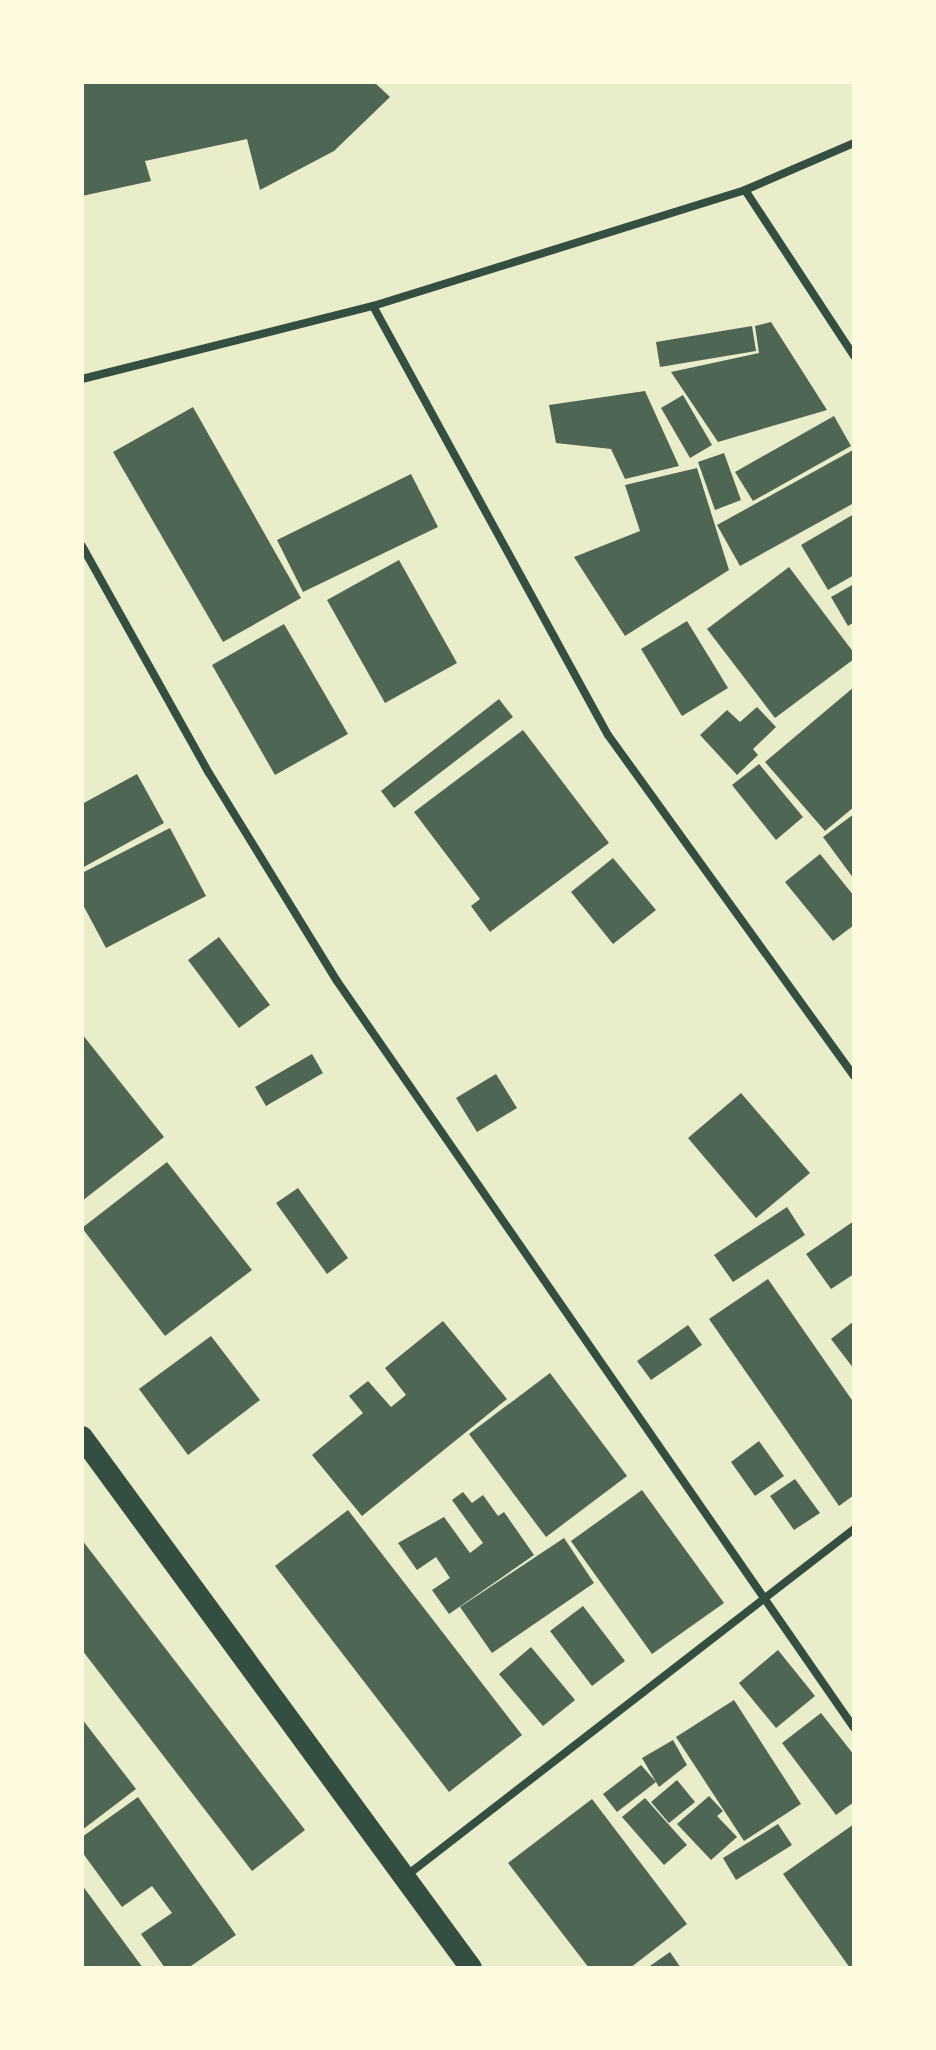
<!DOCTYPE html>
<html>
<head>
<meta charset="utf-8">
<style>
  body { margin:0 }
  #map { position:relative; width:936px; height:2050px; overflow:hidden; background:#e9edc9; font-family:Ubuntu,sans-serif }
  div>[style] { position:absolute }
  .building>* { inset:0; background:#4f6655 }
  .minor>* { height:8px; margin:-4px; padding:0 4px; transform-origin:4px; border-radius:4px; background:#344e41 }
  .trunk>* { height:22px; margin:-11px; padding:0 11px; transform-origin:11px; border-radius:11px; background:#344e41 }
  span { translate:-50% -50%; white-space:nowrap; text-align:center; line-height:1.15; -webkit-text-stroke:6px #fefae0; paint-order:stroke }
  .frame { position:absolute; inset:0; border:84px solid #fefae0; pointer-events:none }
</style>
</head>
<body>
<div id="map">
  <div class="building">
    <div style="clip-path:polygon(82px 82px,374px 82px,390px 97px,334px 151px,260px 190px,247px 139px,145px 161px,151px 181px,82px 196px)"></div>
    <div style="clip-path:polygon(771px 322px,827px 410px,718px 442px,671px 372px,759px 353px,755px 326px)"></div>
    <div style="clip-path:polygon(752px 326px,756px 351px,660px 367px,656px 342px)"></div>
    <div style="clip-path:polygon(645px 391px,679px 466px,625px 479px,611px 449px,556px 443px,549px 405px)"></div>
    <div style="clip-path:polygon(683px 395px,712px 445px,690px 458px,661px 408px)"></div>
    <div style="clip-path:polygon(193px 407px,301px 598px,223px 642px,113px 452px)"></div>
    <div style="clip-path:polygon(834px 416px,851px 446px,753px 501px,735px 472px)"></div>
    <div style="clip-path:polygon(853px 450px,854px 503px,740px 566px,717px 525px)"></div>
    <div style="clip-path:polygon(724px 453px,741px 500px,715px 510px,698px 462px)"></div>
    <div style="clip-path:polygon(697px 468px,729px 570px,625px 636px,574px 557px,640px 531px,625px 485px)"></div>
    <div style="clip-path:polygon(411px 474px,438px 527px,303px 592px,277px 540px)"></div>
    <div style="clip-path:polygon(854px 514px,854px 575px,828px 590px,801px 545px)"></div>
    <div style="clip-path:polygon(399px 560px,457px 663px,385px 703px,327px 600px)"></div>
    <div style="clip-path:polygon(789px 567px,854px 653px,854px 659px,775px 718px,707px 629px)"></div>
    <div style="clip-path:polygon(854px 584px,854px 622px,848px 626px,831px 597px)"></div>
    <div style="clip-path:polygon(687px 621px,728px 688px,682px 716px,641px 649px)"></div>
    <div style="clip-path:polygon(284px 624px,348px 734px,275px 775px,212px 665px)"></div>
    <div style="clip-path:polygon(854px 687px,854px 807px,825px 831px,765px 762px)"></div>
    <div style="clip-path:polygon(499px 699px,513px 717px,394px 808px,381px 791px)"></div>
    <div style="clip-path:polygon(757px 707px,776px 727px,753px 749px,758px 755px,737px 775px,700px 735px,727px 710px,740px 722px)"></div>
    <div style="clip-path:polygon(523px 730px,609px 843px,490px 932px,471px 906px,480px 899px,414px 812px)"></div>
    <div style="clip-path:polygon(759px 764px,803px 817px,776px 840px,732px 785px)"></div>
    <div style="clip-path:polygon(137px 774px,164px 823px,82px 868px,82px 804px)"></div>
    <div style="clip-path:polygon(854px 814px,854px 879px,823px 837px)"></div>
    <div style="clip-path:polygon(170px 828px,206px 896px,106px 948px,82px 903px,82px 873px)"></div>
    <div style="clip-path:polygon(820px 854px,854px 896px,854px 925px,833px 941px,785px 882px)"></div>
    <div style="clip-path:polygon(613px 858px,656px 910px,613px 944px,571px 892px)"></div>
    <div style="clip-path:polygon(219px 937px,270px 1005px,239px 1028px,188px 960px)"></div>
    <div style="clip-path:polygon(82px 1034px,164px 1137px,82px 1201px)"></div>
    <div style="clip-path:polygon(312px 1054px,323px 1073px,266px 1106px,255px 1087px)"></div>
    <div style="clip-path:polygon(496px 1074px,517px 1108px,477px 1132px,456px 1098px)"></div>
    <div style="clip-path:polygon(741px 1093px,810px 1173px,756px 1218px,688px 1138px)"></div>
    <div style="clip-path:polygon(167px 1162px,252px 1270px,165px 1336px,82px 1228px)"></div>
    <div style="clip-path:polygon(298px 1188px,348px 1258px,327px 1274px,276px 1203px)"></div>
    <div style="clip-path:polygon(787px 1207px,805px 1235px,733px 1282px,714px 1255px)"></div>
    <div style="clip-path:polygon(854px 1221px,854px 1274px,831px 1289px,806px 1254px)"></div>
    <div style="clip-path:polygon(768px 1279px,854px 1403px,854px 1495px,839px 1506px,709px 1319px)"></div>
    <div style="clip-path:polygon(443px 1321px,507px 1399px,362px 1516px,312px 1455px,363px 1413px,349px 1396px,368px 1381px,391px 1407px,406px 1395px,385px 1368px)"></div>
    <div style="clip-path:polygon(854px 1321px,854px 1369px,831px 1339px)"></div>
    <div style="clip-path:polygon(688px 1325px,702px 1345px,651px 1380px,637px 1361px)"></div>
    <div style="clip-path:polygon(211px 1336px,260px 1400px,188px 1455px,139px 1389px)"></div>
    <div style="clip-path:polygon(550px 1373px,627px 1476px,546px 1537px,469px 1434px)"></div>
    <div style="clip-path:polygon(759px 1441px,784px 1476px,755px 1496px,731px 1462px)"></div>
    <div style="clip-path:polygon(795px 1479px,820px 1513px,794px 1530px,770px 1496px)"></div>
    <div style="clip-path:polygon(642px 1490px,724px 1603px,652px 1654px,571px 1541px)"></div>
    <div style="clip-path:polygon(463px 1492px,472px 1503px,483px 1495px,498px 1516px,504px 1512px,534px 1555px,449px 1614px,432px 1590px,450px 1578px,436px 1557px,417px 1570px,398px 1543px,444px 1517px,470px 1553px,483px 1543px,452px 1500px)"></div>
    <div style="clip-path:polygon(348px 1510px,522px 1735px,449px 1792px,275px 1566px)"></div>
    <div style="clip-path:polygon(564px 1538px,594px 1583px,492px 1653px,460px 1607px)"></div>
    <div style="clip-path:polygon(82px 1540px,305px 1830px,252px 1871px,82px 1650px)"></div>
    <div style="clip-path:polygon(583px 1606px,625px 1661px,592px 1686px,550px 1631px)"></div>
    <div style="clip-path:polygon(531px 1647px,575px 1700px,543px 1726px,499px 1674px)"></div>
    <div style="clip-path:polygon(778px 1650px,815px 1696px,776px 1728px,739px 1683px)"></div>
    <div style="clip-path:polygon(734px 1700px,801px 1804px,744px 1841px,676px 1737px)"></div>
    <div style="clip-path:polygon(821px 1713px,854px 1755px,854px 1802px,836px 1815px,782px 1743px)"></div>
    <div style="clip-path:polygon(82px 1719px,136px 1789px,82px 1830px)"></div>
    <div style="clip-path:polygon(673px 1740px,687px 1765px,659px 1787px,642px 1758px)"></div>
    <div style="clip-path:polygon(641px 1765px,656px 1782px,617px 1812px,603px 1794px)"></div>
    <div style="clip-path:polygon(677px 1780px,695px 1802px,669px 1823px,651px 1802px)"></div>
    <div style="clip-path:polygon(709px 1796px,723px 1811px,717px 1816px,737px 1837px,711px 1860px,677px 1824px)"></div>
    <div style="clip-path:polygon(138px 1797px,236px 1935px,188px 1968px,165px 1968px,141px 1934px,172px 1913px,152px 1886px,122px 1907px,82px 1852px,82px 1837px)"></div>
    <div style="clip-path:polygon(645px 1798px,687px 1845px,664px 1865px,622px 1817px)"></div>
    <div style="clip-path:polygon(592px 1799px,687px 1924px,630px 1968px,589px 1968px,508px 1863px)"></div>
    <div style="clip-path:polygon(778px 1824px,792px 1845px,736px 1880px,723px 1858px)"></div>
    <div style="clip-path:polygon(854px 1824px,854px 1968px,850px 1968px,783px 1874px)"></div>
    <div style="clip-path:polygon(82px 1885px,143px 1968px,82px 1968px)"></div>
    <div style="clip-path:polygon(670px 1952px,681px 1968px,647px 1968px)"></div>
  </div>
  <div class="minor">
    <div style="left:745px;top:190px;width:199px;rotate:56.7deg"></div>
    <div style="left:373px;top:306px;width:489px;rotate:61.3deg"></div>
    <div style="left:608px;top:735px;width:420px;rotate:54.2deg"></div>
    <div style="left:82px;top:379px;width:300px;rotate:-14.1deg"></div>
    <div style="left:373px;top:306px;width:390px;rotate:-17.3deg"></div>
    <div style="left:745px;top:190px;width:119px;rotate:-23.3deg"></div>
    <div style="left:82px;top:546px;width:260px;rotate:60.8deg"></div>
    <div style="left:209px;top:773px;width:244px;rotate:58.4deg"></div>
    <div style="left:337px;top:981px;width:908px;rotate:55.31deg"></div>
    <div style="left:406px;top:1876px;width:567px;rotate:-37.76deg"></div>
  </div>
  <div class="trunk">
    <div style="left:82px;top:1437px;width:658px;rotate:53.77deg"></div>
  </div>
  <div class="frame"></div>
</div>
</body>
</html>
